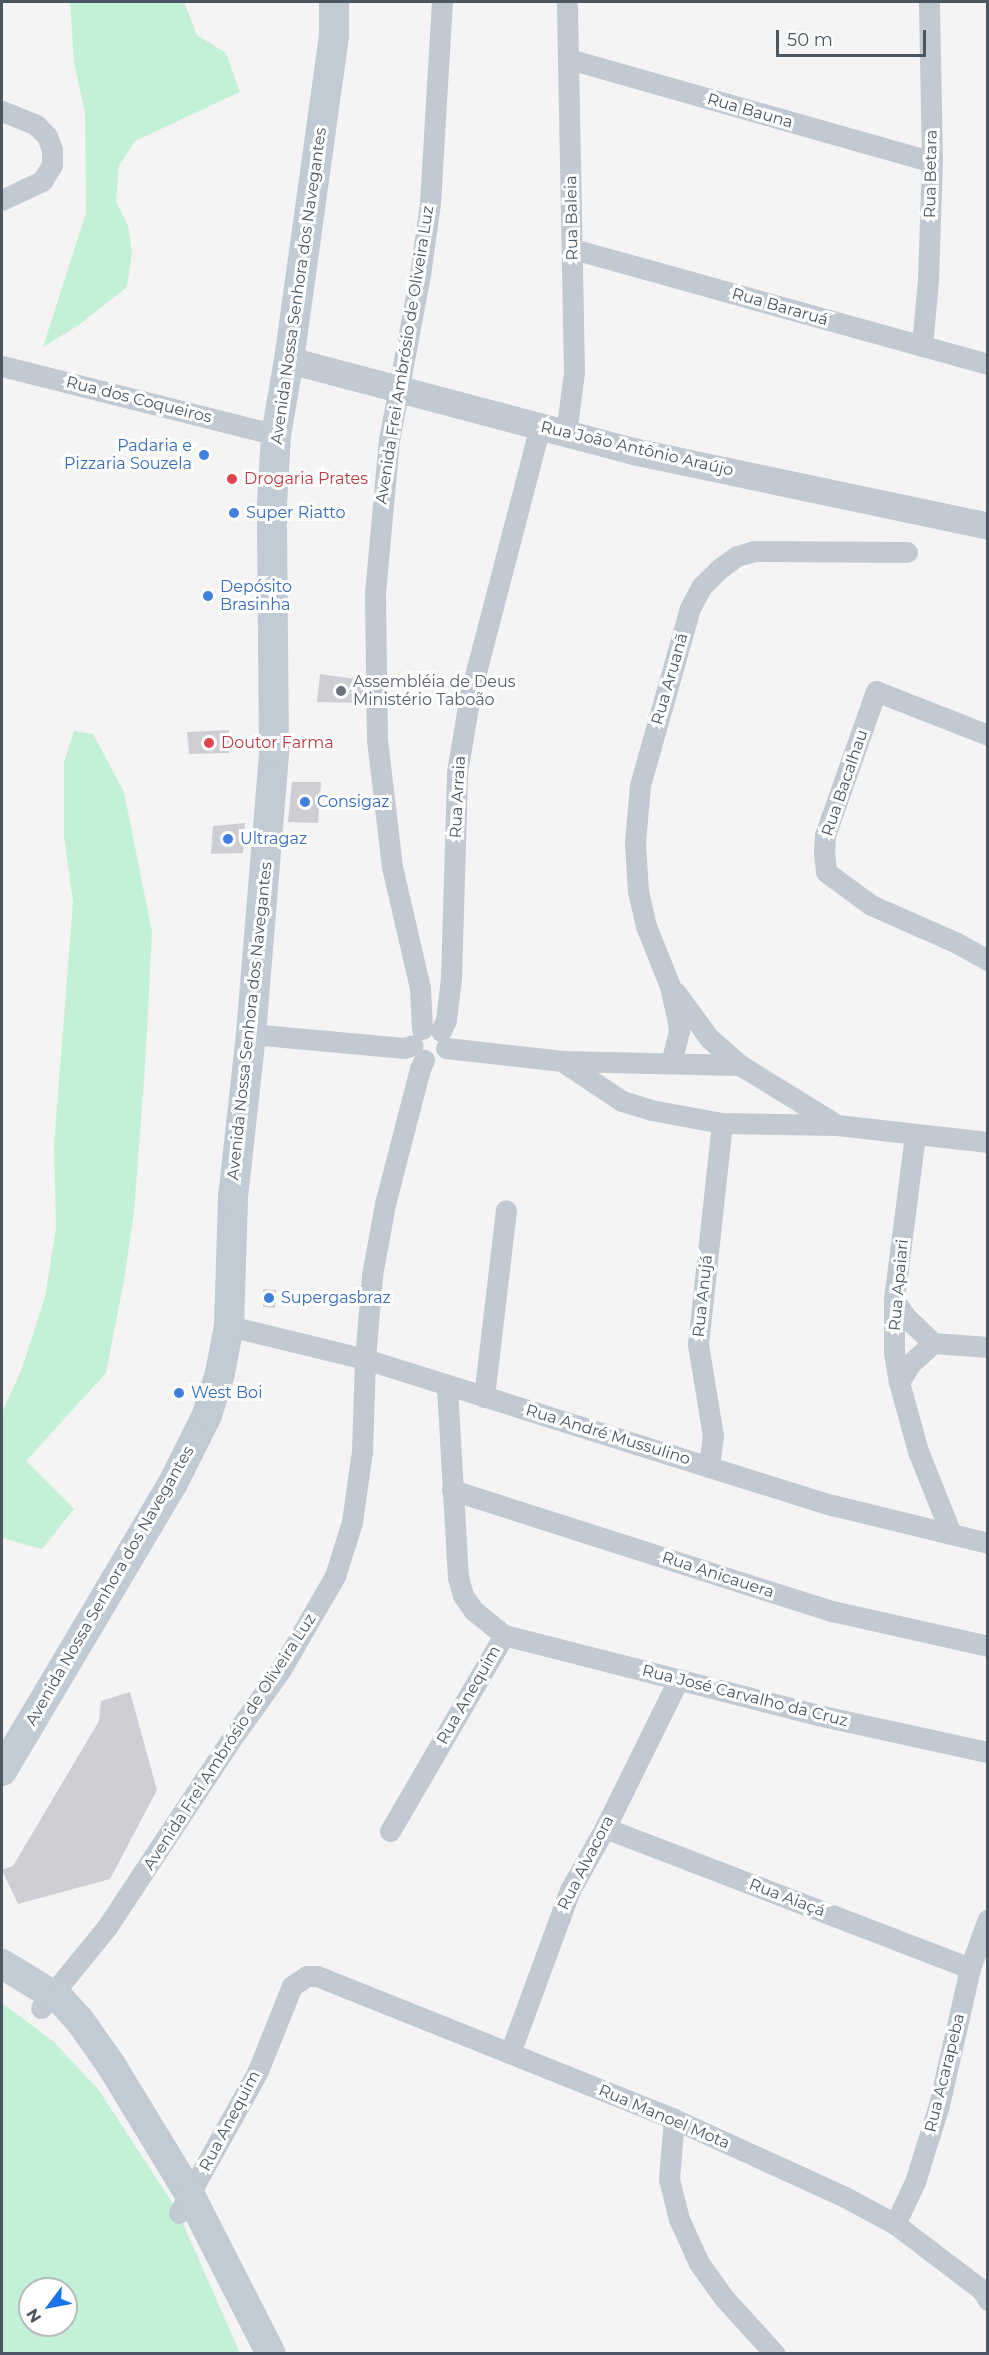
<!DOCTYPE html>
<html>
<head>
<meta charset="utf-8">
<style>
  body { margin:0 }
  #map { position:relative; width:989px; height:2355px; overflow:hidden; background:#f5f3f3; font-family:Montserrat,sans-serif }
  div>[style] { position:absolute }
  .green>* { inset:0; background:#c3f1d5 }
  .building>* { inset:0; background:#cdcfd5 }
  .minor>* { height:21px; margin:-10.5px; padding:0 10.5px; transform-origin:10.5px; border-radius:10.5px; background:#c1cad2 }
  .tertiary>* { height:27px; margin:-13.5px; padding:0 13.5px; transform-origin:13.5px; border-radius:13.5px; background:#c1cad2 }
  .secondary>* { height:30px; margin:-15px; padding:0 15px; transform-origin:15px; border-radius:15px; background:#c1cbd6 }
  .dots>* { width:16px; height:16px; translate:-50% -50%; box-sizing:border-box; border:3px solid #fff; border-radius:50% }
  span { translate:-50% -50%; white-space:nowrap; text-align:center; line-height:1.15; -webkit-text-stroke:6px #fff; paint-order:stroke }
  .street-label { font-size:16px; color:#4a5661 }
  .shop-label { font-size:16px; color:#366cbe }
  .right { translate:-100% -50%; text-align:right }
  .left { translate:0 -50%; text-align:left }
  .health-label { font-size:16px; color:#be3a42 }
  .worship-label { font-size:16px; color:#5b616d }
  .frame { position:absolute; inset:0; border:3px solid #4a5661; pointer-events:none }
  .north { position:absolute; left:18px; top:2277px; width:60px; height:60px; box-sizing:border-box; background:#fff; border:2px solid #b7bbc0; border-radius:50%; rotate:238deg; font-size:16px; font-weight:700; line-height:24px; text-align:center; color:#4a5661 }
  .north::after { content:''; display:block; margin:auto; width:21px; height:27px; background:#1a73e8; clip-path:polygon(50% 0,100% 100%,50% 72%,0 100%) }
  .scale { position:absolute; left:776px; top:30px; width:150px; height:27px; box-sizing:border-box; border:3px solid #4a5661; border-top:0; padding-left:8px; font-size:18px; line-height:21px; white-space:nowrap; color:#4a5661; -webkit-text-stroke:4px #fff; paint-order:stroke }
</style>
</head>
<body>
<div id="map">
  <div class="green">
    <div style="clip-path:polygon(70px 2px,184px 2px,197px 35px,226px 53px,240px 92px,135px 141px,119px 166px,116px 202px,128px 226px,132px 252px,127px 287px,79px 325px,43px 347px,86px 213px,85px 113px,74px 62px)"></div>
    <div style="clip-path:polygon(74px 731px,93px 734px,124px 792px,152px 932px,145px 1067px,134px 1212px,124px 1280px,106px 1373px,26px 1461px,74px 1509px,42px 1549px,2px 1538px,2px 1412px,21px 1371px,45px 1297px,56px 1228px,54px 1145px,73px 902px,64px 836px,64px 762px)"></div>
    <div style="clip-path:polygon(evenodd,2px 2003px,54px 2042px,98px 2089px,177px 2210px,240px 2353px,2px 2353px,2px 2003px,30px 2289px,66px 2289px,66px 2325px,30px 2325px,30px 2289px)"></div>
  </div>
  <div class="building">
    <div style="clip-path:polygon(320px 674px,363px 680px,364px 703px,317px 702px)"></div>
    <div style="clip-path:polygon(229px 730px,229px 753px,189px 754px,187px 732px)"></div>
    <div style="clip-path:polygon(292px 782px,321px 782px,318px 823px,288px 822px)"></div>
    <div style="clip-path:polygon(245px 823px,243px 853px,211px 854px,213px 826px)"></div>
    <div style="clip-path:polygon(263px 1289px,276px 1290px,275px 1308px,263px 1307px)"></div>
    <div style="clip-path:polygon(130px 1692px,157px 1790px,110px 1879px,18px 1904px,2px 1870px,13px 1866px,99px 1721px,101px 1701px)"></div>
  </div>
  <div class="minor">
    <div style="left:569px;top:59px;width:377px;rotate:15.8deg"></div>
    <div style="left:2px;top:111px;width:37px;rotate:22deg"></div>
    <div style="left:36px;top:125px;width:16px;rotate:45deg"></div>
    <div style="left:47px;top:136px;width:15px;rotate:70deg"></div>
    <div style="left:52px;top:150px;width:15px;rotate:90deg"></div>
    <div style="left:52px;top:165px;width:19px;rotate:122deg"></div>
    <div style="left:42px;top:181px;width:44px;rotate:154.6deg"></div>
    <div style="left:573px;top:249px;width:431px;rotate:15.5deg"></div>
    <div style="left:922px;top:346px;width:66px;rotate:-84.8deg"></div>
    <div style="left:928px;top:280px;width:118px;rotate:-88.1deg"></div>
    <div style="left:932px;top:162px;width:160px;rotate:-91.1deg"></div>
    <div style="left:2px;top:366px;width:283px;rotate:14.1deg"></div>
    <div style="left:566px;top:433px;width:62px;rotate:-82.5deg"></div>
    <div style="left:574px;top:372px;width:370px;rotate:-91.1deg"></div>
    <div style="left:988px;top:735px;width:120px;rotate:-158.6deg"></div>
    <div style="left:876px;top:691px;width:153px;rotate:109.5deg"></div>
    <div style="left:825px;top:835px;width:17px;rotate:93deg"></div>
    <div style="left:824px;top:852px;width:20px;rotate:84deg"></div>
    <div style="left:826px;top:872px;width:56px;rotate:36.3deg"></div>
    <div style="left:871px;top:905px;width:92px;rotate:23.8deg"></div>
    <div style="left:955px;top:942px;width:38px;rotate:29deg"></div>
    <div style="left:676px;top:993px;width:56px;rotate:53.7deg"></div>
    <div style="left:709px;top:1038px;width:41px;rotate:41.1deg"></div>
    <div style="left:422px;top:1029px;width:41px;rotate:-92.8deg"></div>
    <div style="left:420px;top:988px;width:124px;rotate:-103deg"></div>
    <div style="left:392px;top:867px;width:128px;rotate:-96.7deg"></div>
    <div style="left:377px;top:740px;width:147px;rotate:-90.8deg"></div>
    <div style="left:375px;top:593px;width:154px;rotate:-84.8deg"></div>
    <div style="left:389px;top:440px;width:168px;rotate:-79.4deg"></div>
    <div style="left:420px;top:275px;width:73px;rotate:-82.1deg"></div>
    <div style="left:430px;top:203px;width:201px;rotate:-86.6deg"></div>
    <div style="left:441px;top:1031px;width:12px;rotate:-66deg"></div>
    <div style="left:446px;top:1020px;width:42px;rotate:-83.2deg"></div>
    <div style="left:451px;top:978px;width:206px;rotate:-88.3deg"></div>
    <div style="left:457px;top:772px;width:78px;rotate:-80.4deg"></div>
    <div style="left:470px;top:695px;width:277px;rotate:-75.4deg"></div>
    <div style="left:251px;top:1034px;width:154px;rotate:5.2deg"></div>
    <div style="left:404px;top:1048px;width:9px;rotate:-18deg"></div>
    <div style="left:446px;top:1048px;width:117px;rotate:6.4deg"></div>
    <div style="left:562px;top:1061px;width:178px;rotate:1.3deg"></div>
    <div style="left:740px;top:1065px;width:114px;rotate:31.7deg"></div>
    <div style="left:562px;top:1061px;width:72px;rotate:33.7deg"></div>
    <div style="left:622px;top:1101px;width:30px;rotate:17deg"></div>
    <div style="left:651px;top:1110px;width:72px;rotate:10.4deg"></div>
    <div style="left:722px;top:1123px;width:115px;rotate:1deg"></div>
    <div style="left:837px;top:1125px;width:152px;rotate:6.4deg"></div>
    <div style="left:671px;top:1063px;width:33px;rotate:-76deg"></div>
    <div style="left:679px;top:1031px;width:14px;rotate:-98deg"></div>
    <div style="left:677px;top:1017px;width:32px;rotate:-103deg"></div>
    <div style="left:670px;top:986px;width:65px;rotate:-111.8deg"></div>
    <div style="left:646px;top:926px;width:36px;rotate:-103deg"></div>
    <div style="left:638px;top:891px;width:48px;rotate:-93.6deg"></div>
    <div style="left:635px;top:843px;width:58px;rotate:-85.1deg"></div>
    <div style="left:640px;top:785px;width:184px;rotate:-74.2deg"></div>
    <div style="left:690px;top:608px;width:24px;rotate:-62deg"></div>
    <div style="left:701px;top:587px;width:25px;rotate:-45deg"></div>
    <div style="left:719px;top:569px;width:22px;rotate:-36deg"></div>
    <div style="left:737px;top:556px;width:18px;rotate:-16deg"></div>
    <div style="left:754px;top:551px;width:153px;rotate:0.4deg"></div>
    <div style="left:915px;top:1135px;width:166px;rotate:97.3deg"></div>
    <div style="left:894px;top:1300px;width:52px;rotate:90deg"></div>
    <div style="left:894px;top:1352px;width:30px;rotate:81deg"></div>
    <div style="left:899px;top:1382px;width:72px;rotate:74.6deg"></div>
    <div style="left:918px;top:1451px;width:89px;rotate:68.3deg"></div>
    <div style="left:894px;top:1300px;width:19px;rotate:55deg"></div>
    <div style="left:905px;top:1316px;width:39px;rotate:44deg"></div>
    <div style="left:933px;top:1343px;width:55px;rotate:4.2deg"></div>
    <div style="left:229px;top:1326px;width:140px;rotate:13.6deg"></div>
    <div style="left:365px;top:1359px;width:489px;rotate:17.4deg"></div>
    <div style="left:832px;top:1505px;width:161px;rotate:13.7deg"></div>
    <div style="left:899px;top:1382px;width:22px;rotate:-58deg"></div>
    <div style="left:911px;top:1363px;width:30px;rotate:-42deg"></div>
    <div style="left:484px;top:1397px;width:188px;rotate:-83.3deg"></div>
    <div style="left:709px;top:1467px;width:31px;rotate:-83deg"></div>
    <div style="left:713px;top:1436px;width:93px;rotate:-99.3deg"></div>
    <div style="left:698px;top:1344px;width:222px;rotate:-83.8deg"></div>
    <div style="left:452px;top:1490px;width:399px;rotate:17.7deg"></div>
    <div style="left:832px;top:1611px;width:160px;rotate:12.6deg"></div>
    <div style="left:504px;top:1635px;width:319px;rotate:14.3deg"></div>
    <div style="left:813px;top:1714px;width:179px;rotate:12.3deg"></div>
    <div style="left:605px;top:1828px;width:391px;rotate:21deg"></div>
    <div style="left:390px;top:1831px;width:227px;rotate:-59.8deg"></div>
    <div style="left:504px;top:1635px;width:38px;rotate:-141deg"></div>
    <div style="left:474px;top:1611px;width:19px;rotate:-125deg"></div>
    <div style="left:463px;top:1595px;width:18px;rotate:-106deg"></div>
    <div style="left:458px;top:1578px;width:193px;rotate:-93.3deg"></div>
    <div style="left:41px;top:2008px;width:104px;rotate:-50.8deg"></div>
    <div style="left:107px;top:1927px;width:223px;rotate:-56.5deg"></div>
    <div style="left:230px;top:1741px;width:86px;rotate:-54.5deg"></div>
    <div style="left:280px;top:1671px;width:110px;rotate:-59.9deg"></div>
    <div style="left:335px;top:1576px;width:57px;rotate:-72.5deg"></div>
    <div style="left:352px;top:1522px;width:72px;rotate:-82deg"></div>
    <div style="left:362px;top:1451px;width:92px;rotate:-88.1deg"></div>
    <div style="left:365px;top:1359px;width:84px;rotate:-85.2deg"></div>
    <div style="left:372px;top:1275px;width:72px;rotate:-79.6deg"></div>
    <div style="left:385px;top:1204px;width:139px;rotate:-75.5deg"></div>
    <div style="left:420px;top:1069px;width:10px;rotate:-66deg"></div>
    <div style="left:510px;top:2053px;width:174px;rotate:-69.8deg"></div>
    <div style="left:570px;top:1890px;width:71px;rotate:-60.6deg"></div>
    <div style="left:605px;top:1828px;width:165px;rotate:-63.7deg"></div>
    <div style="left:674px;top:2119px;width:60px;rotate:94.8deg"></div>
    <div style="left:669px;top:2179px;width:41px;rotate:76deg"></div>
    <div style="left:679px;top:2219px;width:48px;rotate:65.6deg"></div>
    <div style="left:699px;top:2263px;width:43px;rotate:54.5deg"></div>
    <div style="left:724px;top:2298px;width:76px;rotate:47.7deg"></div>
    <div style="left:179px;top:2213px;width:160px;rotate:-60.9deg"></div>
    <div style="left:257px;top:2073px;width:94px;rotate:-68.1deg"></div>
    <div style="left:292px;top:1986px;width:18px;rotate:-34deg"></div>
    <div style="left:307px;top:1976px;width:10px"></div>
    <div style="left:317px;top:1976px;width:385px;rotate:21.8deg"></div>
    <div style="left:674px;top:2119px;width:188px;rotate:24.5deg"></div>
    <div style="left:845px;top:2197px;width:57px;rotate:28.4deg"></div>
    <div style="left:895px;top:2224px;width:109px;rotate:37.2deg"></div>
    <div style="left:982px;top:2290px;width:12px;rotate:59deg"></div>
    <div style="left:895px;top:2224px;width:47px;rotate:-64.5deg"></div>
    <div style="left:915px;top:2182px;width:81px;rotate:-72.7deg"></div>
    <div style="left:939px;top:2105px;width:140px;rotate:-77.2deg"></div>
    <div style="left:970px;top:1968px;width:52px;rotate:-69.8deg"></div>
  </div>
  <div class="tertiary">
    <div style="left:289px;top:360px;width:356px;rotate:14.8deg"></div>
    <div style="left:633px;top:451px;width:363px;rotate:11.9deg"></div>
  </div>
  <div class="secondary">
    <div style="left:2px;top:1771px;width:335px;rotate:-59.3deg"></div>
    <div style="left:173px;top:1483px;width:76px;rotate:-63.4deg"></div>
    <div style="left:207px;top:1415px;width:44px;rotate:-72.8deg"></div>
    <div style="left:220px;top:1373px;width:48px;rotate:-79.2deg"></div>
    <div style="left:229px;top:1326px;width:129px;rotate:-88.2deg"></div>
    <div style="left:233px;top:1197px;width:164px;rotate:-83.7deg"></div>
    <div style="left:251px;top:1034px;width:282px;rotate:-85.3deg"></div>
    <div style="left:274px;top:753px;width:249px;rotate:-90.5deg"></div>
    <div style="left:272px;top:504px;width:69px;rotate:-86.7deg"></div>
    <div style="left:276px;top:435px;width:76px;rotate:-80.2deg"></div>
    <div style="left:289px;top:360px;width:327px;rotate:-82.1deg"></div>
    <div style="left:334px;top:36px;width:34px;rotate:-90deg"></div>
    <div style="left:2px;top:1964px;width:69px;rotate:31.4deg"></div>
    <div style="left:61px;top:2000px;width:28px;rotate:48deg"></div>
    <div style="left:80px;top:2021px;width:54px;rotate:54.8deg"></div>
    <div style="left:111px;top:2065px;width:152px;rotate:58.7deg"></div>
    <div style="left:190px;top:2195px;width:178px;rotate:63deg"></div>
  </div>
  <div class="dots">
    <div style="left:204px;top:455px;background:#3f7fe0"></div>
    <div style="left:232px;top:479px;background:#e0444e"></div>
    <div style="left:234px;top:513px;background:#3f7fe0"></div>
    <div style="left:208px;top:596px;background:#3f7fe0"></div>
    <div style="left:341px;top:691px;background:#6b7280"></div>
    <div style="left:209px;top:743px;background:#e0444e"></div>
    <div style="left:305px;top:802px;background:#3f7fe0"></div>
    <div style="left:228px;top:839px;background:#3f7fe0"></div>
    <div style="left:269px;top:1298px;background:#3f7fe0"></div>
    <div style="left:179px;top:1393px;background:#3f7fe0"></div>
  </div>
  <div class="street-label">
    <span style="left:750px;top:111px;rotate:16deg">Rua Bauna</span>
    <span style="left:931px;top:174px;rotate:-89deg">Rua Betara</span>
    <span style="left:572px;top:218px;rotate:-91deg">Rua Baleia</span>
    <span style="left:299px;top:286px;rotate:-82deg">Avenida Nossa Senhora dos Navegantes</span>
    <span style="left:780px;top:307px;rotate:16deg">Rua Bararuá</span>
    <span style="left:405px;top:355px;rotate:-81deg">Avenida Frei Ambrósio de Oliveira Luz</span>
    <span style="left:139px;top:400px;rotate:14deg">Rua dos Coqueiros</span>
    <span style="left:637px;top:449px;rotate:13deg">Rua João Antônio Araújo</span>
    <span style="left:670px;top:679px;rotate:-74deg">Rua Aruanã</span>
    <span style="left:845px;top:783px;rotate:-71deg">Rua Bacalhau</span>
    <span style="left:458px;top:797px;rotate:-87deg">Rua Arraia</span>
    <span style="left:250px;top:1021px;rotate:-84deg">Avenida Nossa Senhora dos Navegantes</span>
    <span style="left:899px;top:1285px;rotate:-85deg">Rua Apaiari</span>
    <span style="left:703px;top:1296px;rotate:-84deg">Rua Anujá</span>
    <span style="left:608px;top:1435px;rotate:17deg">Rua André Mussulino</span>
    <span style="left:718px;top:1575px;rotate:18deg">Rua Anicauera</span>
    <span style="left:110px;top:1586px;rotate:-60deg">Avenida Nossa Senhora dos Navegantes</span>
    <span style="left:469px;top:1695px;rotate:-60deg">Rua Anequim</span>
    <span style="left:745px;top:1696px;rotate:14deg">Rua José Carvalho da Cruz</span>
    <span style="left:230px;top:1742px;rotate:-57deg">Avenida Frei Ambrósio de Oliveira Luz</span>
    <span style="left:586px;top:1863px;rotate:-63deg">Rua Alvacora</span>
    <span style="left:787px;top:1898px;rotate:21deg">Rua Aiaçá</span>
    <span style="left:945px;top:2073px;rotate:-76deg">Rua Acarapeba</span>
    <span style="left:664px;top:2117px;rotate:23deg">Rua Manoel Mota</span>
    <span style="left:230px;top:2121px;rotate:-62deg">Rua Anequim</span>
  </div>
  <div class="shop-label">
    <span class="right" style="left:192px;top:455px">Padaria e<br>Pizzaria Souzela</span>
    <span class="left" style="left:246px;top:513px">Super Riatto</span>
    <span class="left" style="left:220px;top:596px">Depósito<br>Brasinha</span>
    <span class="left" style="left:317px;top:802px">Consigaz</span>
    <span class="left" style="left:240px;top:839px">Ultragaz</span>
    <span class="left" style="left:281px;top:1298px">Supergasbraz</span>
    <span class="left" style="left:191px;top:1393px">West Boi</span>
  </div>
  <div class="health-label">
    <span class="left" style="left:244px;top:479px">Drogaria Prates</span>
    <span class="left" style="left:221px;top:743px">Doutor Farma</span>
  </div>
  <div class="worship-label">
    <span class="left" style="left:353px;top:691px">Assembléia de Deus<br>Ministério Taboão</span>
  </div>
  <div class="frame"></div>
  <div class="north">N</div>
  <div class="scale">50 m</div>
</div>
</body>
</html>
